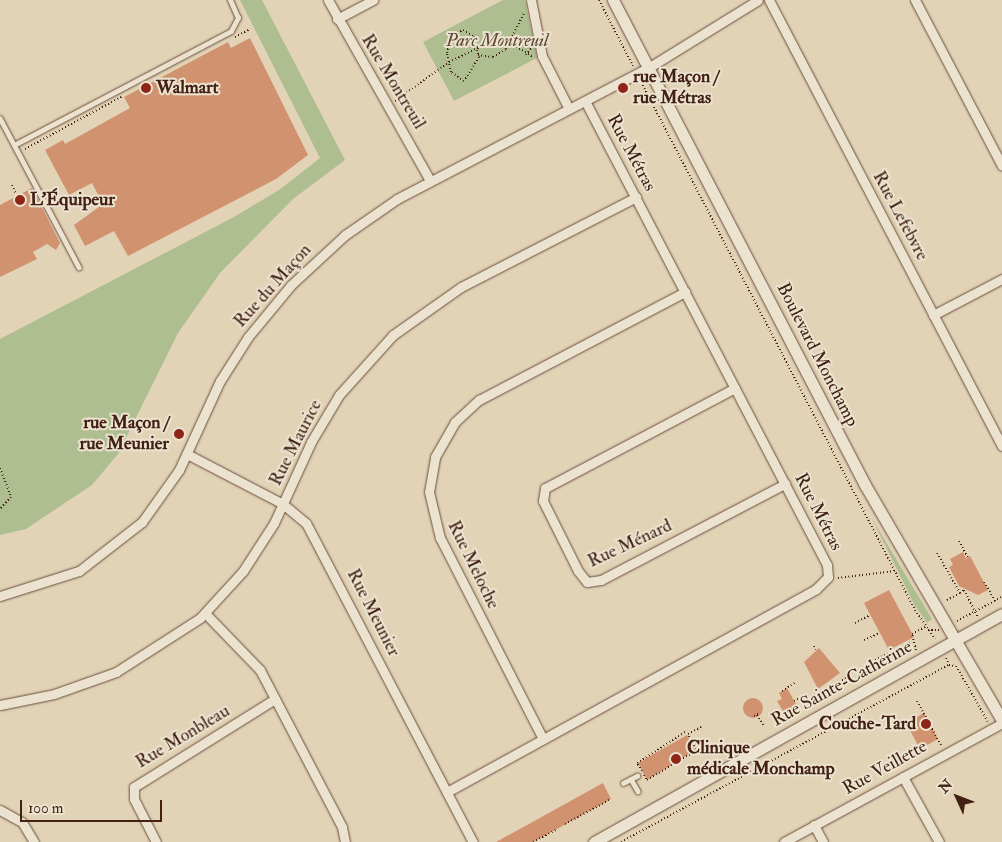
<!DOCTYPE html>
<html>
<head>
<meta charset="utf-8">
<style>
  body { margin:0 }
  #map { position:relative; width:1002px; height:842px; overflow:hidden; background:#e2d3b6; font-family:"IM FELL Double Pica",serif }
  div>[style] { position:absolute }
  .green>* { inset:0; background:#afbe91 }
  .building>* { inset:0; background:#d1926f }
  .round { border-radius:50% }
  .path>* { height:2px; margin-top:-1px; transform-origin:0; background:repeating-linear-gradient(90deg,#422013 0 1px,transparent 0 3.5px) }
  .roads { filter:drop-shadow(0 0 1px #6a4d3c) drop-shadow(0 0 1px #6a4d3c) }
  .lane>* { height:4.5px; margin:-2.25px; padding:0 2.25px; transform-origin:2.25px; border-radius:2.25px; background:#ece2d0 }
  .street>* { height:9px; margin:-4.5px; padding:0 4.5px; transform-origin:4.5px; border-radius:4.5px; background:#ece2d0 }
  .secondary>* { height:11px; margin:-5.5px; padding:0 5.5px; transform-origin:5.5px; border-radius:5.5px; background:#ece2d0 }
  .dots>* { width:14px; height:14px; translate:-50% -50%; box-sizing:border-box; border:2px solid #ece2d0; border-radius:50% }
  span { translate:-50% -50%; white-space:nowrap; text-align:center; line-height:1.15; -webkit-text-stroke:4px #ece2d0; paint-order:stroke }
  .park-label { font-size:18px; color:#5d4832; font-style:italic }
  .poi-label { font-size:18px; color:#422013; font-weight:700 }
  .left { translate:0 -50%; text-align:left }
  .right { translate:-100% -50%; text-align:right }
  .street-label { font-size:18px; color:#422013 }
  .north { position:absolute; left:932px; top:772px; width:50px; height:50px; -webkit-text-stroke:4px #ece2d0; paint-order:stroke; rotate:313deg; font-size:14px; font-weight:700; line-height:20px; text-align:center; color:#422013 }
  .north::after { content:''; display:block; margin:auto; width:18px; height:22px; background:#422013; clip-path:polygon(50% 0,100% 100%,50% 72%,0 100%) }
  .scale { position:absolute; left:20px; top:800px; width:142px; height:22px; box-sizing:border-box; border:2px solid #422013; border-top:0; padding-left:6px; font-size:15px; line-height:18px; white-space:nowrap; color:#422013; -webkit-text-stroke:4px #ece2d0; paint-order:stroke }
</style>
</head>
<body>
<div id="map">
  <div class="green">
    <div style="clip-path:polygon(240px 0,262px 0,345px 160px,293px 199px,220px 273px,178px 333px,118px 454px,92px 485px,26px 529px,0 535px,0 339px,234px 217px,279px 190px,320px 158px)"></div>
    <div style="clip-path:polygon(503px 0,525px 0,537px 58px,454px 101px,423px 42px)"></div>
    <div style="clip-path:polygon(871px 517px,932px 619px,927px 623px,931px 628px,915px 606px)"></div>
  </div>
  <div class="building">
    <div style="clip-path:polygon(250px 38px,308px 155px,276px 179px,128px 256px,114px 231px,85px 246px,74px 225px,103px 204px,92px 183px,69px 195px,45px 150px,63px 140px,65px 144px,130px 108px,124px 97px,228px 42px,231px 48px)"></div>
    <div style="clip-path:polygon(32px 188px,60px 243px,56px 250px,47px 244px,33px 252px,37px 259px,0 277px,0 205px)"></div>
    <div style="clip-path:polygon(963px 552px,966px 559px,970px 556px,988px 590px,978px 595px,959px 586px,949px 567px,953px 565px,950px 559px)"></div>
    <div style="clip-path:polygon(889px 590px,914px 637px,889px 650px,864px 603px)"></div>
    <div style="clip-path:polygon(819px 648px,840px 673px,818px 689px,804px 662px)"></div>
    <div style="clip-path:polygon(787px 688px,797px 706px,784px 713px,777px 701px,782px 699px,779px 693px)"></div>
    <div class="round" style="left:743px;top:698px;width:20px;height:20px"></div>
    <div style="clip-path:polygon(924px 713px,938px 739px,920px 749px,906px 723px)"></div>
    <div style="clip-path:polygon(687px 735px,695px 750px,647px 780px,638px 763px)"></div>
    <div style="clip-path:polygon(603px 783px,611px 799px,557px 829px,533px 842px,496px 842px)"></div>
  </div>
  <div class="path">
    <div style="left:599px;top:0;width:74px;rotate:62.7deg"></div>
    <div style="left:463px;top:30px;width:13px;rotate:29deg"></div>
    <div style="left:474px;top:36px;width:22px;rotate:77deg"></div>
    <div style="left:479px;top:57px;width:28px;rotate:122deg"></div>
    <div style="left:464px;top:81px;width:16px;rotate:-145deg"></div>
    <div style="left:451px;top:72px;width:19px;rotate:-102deg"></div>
    <div style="left:447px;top:53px;width:17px;rotate:-77deg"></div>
    <div style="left:451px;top:36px;width:13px;rotate:-27deg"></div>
    <div style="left:235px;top:37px;width:17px;rotate:-28deg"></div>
    <div style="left:478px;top:55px;width:15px;rotate:8deg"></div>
    <div style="left:493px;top:57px;width:15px;rotate:-32deg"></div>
    <div style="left:506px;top:49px;width:40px;rotate:-63.4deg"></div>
    <div style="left:526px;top:55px;width:10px;rotate:-53deg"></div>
    <div style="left:641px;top:82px;width:595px;rotate:62.57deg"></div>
    <div style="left:915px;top:610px;width:35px;rotate:55deg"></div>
    <div style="left:395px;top:101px;width:67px;rotate:-35.8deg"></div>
    <div style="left:449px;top:62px;width:43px;rotate:-26deg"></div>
    <div style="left:488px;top:43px;width:22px"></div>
    <div style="left:510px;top:43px;width:27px;rotate:31deg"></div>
    <div style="left:25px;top:149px;width:111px;rotate:-28.4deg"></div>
    <div style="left:12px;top:185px;width:12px;rotate:66deg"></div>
    <div style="left:0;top:468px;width:31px;rotate:69deg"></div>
    <div style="left:11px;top:497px;width:16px;rotate:133deg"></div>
    <div style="left:959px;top:541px;width:19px;rotate:62deg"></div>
    <div style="left:937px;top:553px;width:46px;rotate:60.1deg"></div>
    <div style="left:960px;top:593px;width:15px;rotate:152deg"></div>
    <div style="left:838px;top:578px;width:57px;rotate:-7deg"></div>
    <div style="left:984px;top:582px;width:23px;rotate:59deg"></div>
    <div style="left:960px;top:593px;width:5px;rotate:-37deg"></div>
    <div style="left:964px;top:590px;width:30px;rotate:63deg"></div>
    <div style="left:957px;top:621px;width:51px;rotate:-28.1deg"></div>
    <div style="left:855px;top:623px;width:17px;rotate:-28deg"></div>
    <div style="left:928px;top:630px;width:11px"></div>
    <div style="left:864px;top:640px;width:17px;rotate:-24deg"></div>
    <div style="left:814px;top:646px;width:4px;rotate:63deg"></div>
    <div style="left:916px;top:650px;width:16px;rotate:-104deg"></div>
    <div style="left:912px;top:634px;width:15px;rotate:-28deg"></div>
    <div style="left:946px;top:658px;width:8px;rotate:67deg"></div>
    <div style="left:875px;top:660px;width:41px;rotate:-25.9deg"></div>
    <div style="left:949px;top:665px;width:7px;rotate:8deg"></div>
    <div style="left:956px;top:666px;width:64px;rotate:60.3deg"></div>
    <div style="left:830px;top:686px;width:10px;rotate:61deg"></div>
    <div style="left:782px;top:691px;width:17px;rotate:-33deg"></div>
    <div style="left:794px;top:701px;width:6px;rotate:-31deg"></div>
    <div style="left:917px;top:701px;width:52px;rotate:61.5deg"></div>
    <div style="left:802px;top:702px;width:52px;rotate:-28.5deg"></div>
    <div style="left:757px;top:715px;width:12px;rotate:59deg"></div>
    <div style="left:754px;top:716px;width:7px;rotate:-27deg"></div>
    <div style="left:700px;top:755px;width:24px;rotate:-120deg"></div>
    <div style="left:688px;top:734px;width:15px;rotate:-28deg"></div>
    <div style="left:642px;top:771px;width:9px;rotate:-122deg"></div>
    <div style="left:637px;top:763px;width:59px;rotate:-32.6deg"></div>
    <div style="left:644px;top:775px;width:6px;rotate:59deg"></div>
    <div style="left:647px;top:780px;width:58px;rotate:-31deg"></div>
    <div style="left:565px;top:824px;width:52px;rotate:-28.5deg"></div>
    <div style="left:533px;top:842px;width:27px;rotate:-28deg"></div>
    <div style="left:621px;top:842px;width:373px;rotate:-28.4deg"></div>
  </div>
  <div class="roads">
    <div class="lane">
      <div style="left:0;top:118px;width:169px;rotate:62.1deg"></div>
      <div style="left:14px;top:145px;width:245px;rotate:-27.7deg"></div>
      <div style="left:231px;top:31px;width:15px;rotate:-62deg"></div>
      <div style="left:238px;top:18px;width:20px;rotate:-114deg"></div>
      <div style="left:631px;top:779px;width:14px;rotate:60deg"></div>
      <div style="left:623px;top:783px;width:16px;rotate:-27deg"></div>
    </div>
    <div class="street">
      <div style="left:328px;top:0;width:207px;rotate:60.5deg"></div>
      <div style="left:531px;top:0;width:57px;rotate:78.9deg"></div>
      <div style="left:542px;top:56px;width:59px;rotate:63deg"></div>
      <div style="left:769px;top:0;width:503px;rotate:62.42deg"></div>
      <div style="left:915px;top:0;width:187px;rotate:62.3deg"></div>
      <div style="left:337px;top:19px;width:41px;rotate:-27.8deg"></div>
      <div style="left:933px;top:315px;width:78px;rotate:-27.6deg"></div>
      <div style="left:735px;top:388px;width:215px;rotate:152.2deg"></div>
      <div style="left:545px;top:488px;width:13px;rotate:99deg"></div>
      <div style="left:543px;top:501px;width:78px;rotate:63.4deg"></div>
      <div style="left:578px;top:571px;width:14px;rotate:51deg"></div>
      <div style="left:587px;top:582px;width:14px;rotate:-8deg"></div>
      <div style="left:601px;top:580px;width:208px;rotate:-27.6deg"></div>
      <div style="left:187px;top:454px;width:108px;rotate:27.5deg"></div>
      <div style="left:283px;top:504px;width:30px;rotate:40deg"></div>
      <div style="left:306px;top:523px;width:360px;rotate:62.4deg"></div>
      <div style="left:0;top:596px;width:83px;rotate:-17.6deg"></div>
      <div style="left:79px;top:571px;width:80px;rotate:-37.9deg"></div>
      <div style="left:142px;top:522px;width:64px;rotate:-54.6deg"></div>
      <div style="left:179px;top:470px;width:98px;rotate:-65.3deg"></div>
      <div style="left:220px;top:381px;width:52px;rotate:-57.5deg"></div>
      <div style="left:248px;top:337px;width:67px;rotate:-50.4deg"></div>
      <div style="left:291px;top:285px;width:74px;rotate:-42.8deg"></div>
      <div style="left:345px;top:235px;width:63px;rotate:-34.7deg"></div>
      <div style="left:397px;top:199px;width:283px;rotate:-27.6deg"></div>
      <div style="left:648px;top:68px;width:129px;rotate:-31.7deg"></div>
      <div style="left:205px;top:613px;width:79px;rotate:46deg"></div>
      <div style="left:260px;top:670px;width:177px;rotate:62.4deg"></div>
      <div style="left:342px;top:827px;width:15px;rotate:79deg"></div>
      <div style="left:0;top:705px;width:55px;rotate:-11.5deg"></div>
      <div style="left:54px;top:694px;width:66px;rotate:-19.5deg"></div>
      <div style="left:116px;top:672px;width:100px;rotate:-32.7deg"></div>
      <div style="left:200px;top:618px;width:64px;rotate:-47.5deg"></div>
      <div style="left:243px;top:571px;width:57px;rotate:-57.1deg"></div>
      <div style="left:274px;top:523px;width:89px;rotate:-65.4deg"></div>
      <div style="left:311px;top:442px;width:55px;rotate:-59.2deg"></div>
      <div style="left:339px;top:395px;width:81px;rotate:-48deg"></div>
      <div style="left:393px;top:335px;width:83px;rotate:-35.2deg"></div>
      <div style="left:461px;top:287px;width:197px;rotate:-27.2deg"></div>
      <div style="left:543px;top:739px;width:226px;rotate:-117.1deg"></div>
      <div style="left:440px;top:538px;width:47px;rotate:-103.4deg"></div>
      <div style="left:429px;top:492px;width:36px;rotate:-80deg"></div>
      <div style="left:435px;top:457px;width:40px;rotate:-60.3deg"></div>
      <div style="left:455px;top:422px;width:33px;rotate:-43deg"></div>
      <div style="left:479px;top:400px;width:233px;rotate:-27.7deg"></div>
      <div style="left:903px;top:777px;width:74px;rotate:61deg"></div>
      <div style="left:447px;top:792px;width:421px;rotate:-28.8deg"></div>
      <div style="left:816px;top:589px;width:17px;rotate:-45deg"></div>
      <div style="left:828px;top:577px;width:12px;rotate:-95deg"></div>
      <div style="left:827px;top:565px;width:523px;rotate:-117.54deg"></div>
      <div style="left:0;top:810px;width:25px;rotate:29deg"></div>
      <div style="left:22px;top:822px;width:23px;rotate:59deg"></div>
      <div style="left:814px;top:825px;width:19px;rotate:62deg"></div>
      <div style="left:156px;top:842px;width:48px;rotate:-117.1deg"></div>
      <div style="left:134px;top:799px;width:12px;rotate:-90deg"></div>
      <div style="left:134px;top:787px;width:166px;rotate:-32deg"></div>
      <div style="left:784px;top:842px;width:248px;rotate:-28.6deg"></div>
    </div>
    <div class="secondary">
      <div style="left:613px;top:0;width:547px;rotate:62.54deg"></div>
      <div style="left:865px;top:485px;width:272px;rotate:59.8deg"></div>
      <div style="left:594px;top:842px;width:467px;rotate:-29.2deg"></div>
    </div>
  </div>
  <div class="dots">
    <div style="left:146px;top:88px;background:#8f2418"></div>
    <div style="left:623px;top:88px;background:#8f2418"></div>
    <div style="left:20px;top:200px;background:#8f2418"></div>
    <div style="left:179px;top:434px;background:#8f2418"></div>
    <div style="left:926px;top:724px;background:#8f2418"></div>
    <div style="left:676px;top:759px;background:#8f2418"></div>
  </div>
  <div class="park-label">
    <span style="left:497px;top:41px">Parc Montreuil</span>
  </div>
  <div class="poi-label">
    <span class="left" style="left:633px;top:88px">rue Maçon /<br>rue Métras</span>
    <span class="left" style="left:156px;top:88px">Walmart</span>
    <span class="left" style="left:30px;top:200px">L'Équipeur</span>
    <span class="right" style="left:169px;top:434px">rue Maçon /<br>rue Meunier</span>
    <span class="right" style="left:916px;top:724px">Couche-Tard</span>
    <span class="left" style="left:687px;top:759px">Clinique<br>médicale Monchamp</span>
  </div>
  <div class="street-label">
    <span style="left:393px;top:82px;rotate:59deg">Rue Montreuil</span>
    <span style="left:631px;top:153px;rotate:62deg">Rue Métras</span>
    <span style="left:900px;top:216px;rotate:62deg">Rue Lefebvre</span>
    <span style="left:273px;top:286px;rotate:-48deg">Rue du Maçon</span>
    <span style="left:817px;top:355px;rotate:63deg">Boulevard Monchamp</span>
    <span style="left:296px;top:443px;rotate:-63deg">Rue Maurice</span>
    <span style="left:818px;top:512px;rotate:63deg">Rue Métras</span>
    <span style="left:630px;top:544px;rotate:-25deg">Rue Ménard</span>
    <span style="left:473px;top:565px;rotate:64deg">Rue Meloche</span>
    <span style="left:373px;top:613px;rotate:63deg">Rue Meunier</span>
    <span style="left:842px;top:684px;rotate:-29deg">Rue Sainte-Catherine</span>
    <span style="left:183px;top:737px;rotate:-31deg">Rue Monbleau</span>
    <span style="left:885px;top:768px;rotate:-29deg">Rue Veillette</span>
  </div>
  <div class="north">N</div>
  <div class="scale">100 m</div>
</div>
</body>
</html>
